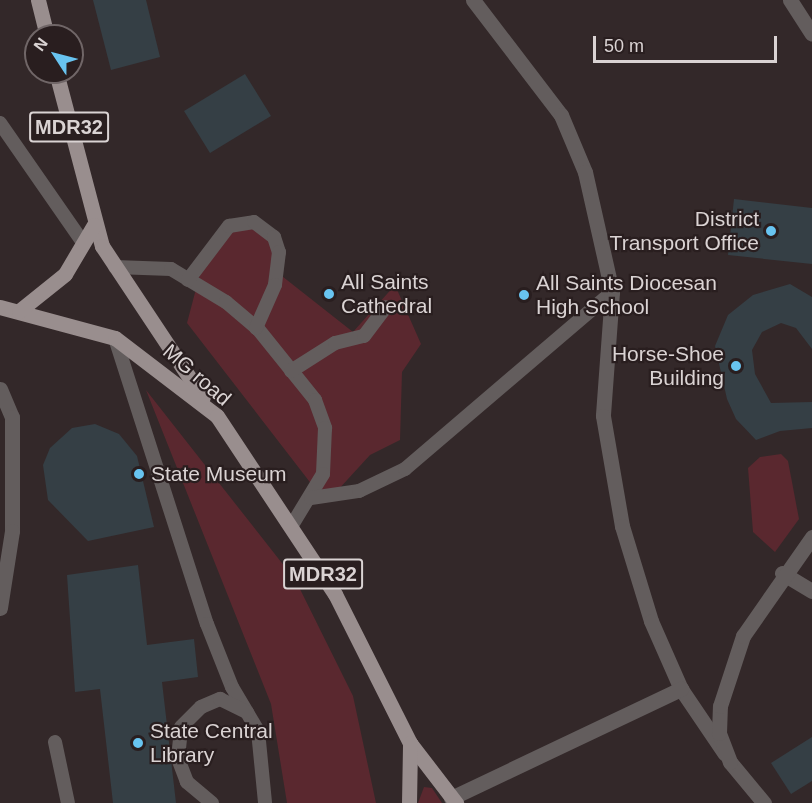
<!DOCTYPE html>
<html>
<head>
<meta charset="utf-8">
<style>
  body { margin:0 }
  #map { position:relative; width:812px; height:803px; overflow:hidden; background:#332829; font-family:Arial,sans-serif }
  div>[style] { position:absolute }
  .green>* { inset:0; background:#5a282f }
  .building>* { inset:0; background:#353f45 }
  .service>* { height:14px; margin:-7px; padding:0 7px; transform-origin:7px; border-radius:7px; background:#635d5d }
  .minor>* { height:15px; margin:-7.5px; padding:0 7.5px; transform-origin:7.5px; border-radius:7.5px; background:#635d5d }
  .tertiary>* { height:15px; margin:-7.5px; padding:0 7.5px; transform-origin:7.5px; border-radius:7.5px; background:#635d5d }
  .primary>* { height:15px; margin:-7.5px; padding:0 7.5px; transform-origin:7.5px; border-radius:7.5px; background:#998e8e }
  .dots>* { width:16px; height:16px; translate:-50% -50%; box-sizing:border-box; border:3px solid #291e1f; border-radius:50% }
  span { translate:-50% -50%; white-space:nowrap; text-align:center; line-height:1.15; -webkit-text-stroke:4.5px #291e1f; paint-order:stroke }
  .shield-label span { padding:2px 4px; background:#291e1f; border:2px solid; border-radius:4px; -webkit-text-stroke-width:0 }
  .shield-label { font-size:20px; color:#dad3d3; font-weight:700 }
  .poi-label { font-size:21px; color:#dad3d3 }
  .right { translate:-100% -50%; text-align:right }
  .left { translate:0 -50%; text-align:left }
  .street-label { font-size:21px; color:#dad3d3 }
  .north { position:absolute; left:24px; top:24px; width:60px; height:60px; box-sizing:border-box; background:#291e1f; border:2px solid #706667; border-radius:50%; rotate:306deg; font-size:16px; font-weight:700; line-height:24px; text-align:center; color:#dad3d3 }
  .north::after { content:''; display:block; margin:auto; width:21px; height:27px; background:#68c4f0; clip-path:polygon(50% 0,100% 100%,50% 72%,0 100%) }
  .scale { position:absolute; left:593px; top:36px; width:184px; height:27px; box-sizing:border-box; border:3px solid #dad3d3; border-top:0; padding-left:8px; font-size:18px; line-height:21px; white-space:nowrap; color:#dad3d3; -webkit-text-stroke:4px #291e1f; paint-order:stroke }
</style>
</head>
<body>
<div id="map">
  <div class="green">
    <div style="clip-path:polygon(255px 227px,276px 241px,273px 269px,353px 332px,395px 285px,421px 344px,402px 372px,400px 440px,370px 455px,326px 503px,187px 323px,201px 270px,222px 239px,239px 228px)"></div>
    <div style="clip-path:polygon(146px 390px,296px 581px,353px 696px,376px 803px,287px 803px,271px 704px)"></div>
    <div style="clip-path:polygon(781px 454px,788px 461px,799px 519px,775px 552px,753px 532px,748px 468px,760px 457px)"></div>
    <div style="clip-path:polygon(424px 787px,432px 788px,442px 803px,418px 803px)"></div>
  </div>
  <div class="building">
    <div style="clip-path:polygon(93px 0,146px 0,160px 57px,111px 70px)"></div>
    <div style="clip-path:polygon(245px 74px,271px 116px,210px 153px,184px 111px)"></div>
    <div style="clip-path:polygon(734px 199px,812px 208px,812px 264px,728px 255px)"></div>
    <div style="clip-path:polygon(790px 284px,812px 297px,812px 349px,796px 328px,781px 323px,762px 332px,752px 350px,755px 374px,771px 403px,812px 402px,812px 428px,780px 431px,756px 440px,736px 419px,727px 399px,715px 346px,728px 315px,753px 295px)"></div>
    <div style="clip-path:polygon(95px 424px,119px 434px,137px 456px,154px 527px,88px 541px,48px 500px,43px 465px,50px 448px,72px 428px)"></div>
    <div style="clip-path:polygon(138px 565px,147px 645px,194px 639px,198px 677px,162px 682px,176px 803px,113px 803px,100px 689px,75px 692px,67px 575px)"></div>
    <div style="clip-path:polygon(812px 737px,812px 781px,791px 794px,771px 763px)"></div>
  </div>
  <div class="service">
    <div style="left:0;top:123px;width:147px;rotate:55.2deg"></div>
    <div style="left:115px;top:267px;width:56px;rotate:2deg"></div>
    <div style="left:171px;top:269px;width:64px;rotate:31deg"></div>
    <div style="left:226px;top:302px;width:42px;rotate:40.2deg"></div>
    <div style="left:258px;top:329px;width:91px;rotate:51.2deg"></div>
    <div style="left:315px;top:400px;width:30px;rotate:70deg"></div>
    <div style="left:325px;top:428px;width:46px;rotate:92.5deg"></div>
    <div style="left:323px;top:474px;width:60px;rotate:121.3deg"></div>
    <div style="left:188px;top:280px;width:68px;rotate:-52.8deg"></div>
    <div style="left:229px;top:226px;width:25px;rotate:-9deg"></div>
    <div style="left:254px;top:222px;width:25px;rotate:37deg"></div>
    <div style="left:274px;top:237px;width:16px;rotate:72deg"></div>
    <div style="left:279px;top:252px;width:33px;rotate:97deg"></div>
    <div style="left:275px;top:285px;width:47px;rotate:113.8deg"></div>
    <div style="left:115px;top:338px;width:300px;rotate:72.2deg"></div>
    <div style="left:207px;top:624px;width:68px;rotate:68.4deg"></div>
    <div style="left:232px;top:687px;width:51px;rotate:59.4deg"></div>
    <div style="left:258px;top:731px;width:72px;rotate:84.4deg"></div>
    <div style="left:291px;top:371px;width:52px;rotate:-32.5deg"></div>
    <div style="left:335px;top:343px;width:30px;rotate:-14deg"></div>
    <div style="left:364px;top:336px;width:36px;rotate:-53deg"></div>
    <div style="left:311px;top:498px;width:49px;rotate:-8.3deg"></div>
    <div style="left:359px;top:491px;width:51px;rotate:-25.6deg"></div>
    <div style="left:405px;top:469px;width:272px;rotate:-40.5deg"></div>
    <div style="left:55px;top:742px;width:62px;rotate:78deg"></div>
    <div style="left:212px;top:803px;width:33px;rotate:-140deg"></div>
    <div style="left:187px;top:782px;width:26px;rotate:-111deg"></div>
    <div style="left:178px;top:758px;width:31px;rotate:-84deg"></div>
    <div style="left:181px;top:727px;width:28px;rotate:-45deg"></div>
    <div style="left:201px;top:707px;width:21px;rotate:-23deg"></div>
    <div style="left:220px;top:699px;width:30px;rotate:26deg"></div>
  </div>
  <div class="minor">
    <div style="left:473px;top:0;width:145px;rotate:52.6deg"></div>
    <div style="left:561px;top:115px;width:62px;rotate:67.2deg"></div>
    <div style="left:585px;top:172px;width:123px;rotate:77.3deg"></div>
    <div style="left:612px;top:292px;width:124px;rotate:94.2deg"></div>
    <div style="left:603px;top:416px;width:112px;rotate:80.2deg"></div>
    <div style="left:622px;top:526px;width:99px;rotate:73deg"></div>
    <div style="left:651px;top:621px;width:74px;rotate:66.2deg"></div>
    <div style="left:681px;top:689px;width:78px;rotate:55.9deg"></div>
    <div style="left:0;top:389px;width:30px;rotate:67deg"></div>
    <div style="left:12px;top:417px;width:114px;rotate:90deg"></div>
    <div style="left:12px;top:531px;width:78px;rotate:98.9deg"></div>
    <div style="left:782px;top:573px;width:35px;rotate:31deg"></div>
    <div style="left:451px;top:798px;width:255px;rotate:-25.4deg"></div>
  </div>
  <div class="tertiary">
    <div style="left:790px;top:0;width:40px;rotate:57.1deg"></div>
    <div style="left:764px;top:803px;width:53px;rotate:-129.7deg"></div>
    <div style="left:730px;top:762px;width:31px;rotate:-111deg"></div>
    <div style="left:719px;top:733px;width:27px;rotate:-88deg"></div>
    <div style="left:720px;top:706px;width:74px;rotate:-71.8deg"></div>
    <div style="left:743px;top:636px;width:121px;rotate:-55.1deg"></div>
  </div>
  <div class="primary">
    <div style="left:38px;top:0;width:37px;rotate:76deg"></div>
    <div style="left:56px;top:72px;width:180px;rotate:75.2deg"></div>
    <div style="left:102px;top:246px;width:182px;rotate:56.4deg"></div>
    <div style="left:0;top:307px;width:119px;rotate:15.1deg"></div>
    <div style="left:115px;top:338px;width:128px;rotate:37.4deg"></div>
    <div style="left:217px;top:416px;width:214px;rotate:56.5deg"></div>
    <div style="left:335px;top:594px;width:167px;rotate:63.3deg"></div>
    <div style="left:410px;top:743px;width:76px;rotate:52.5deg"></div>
    <div style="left:19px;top:311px;width:59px;rotate:-38.8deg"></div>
    <div style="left:65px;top:274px;width:57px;rotate:-59.4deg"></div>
    <div style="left:409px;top:803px;width:60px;rotate:-89deg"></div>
  </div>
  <div class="dots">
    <div style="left:771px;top:231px;background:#68c4f0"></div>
    <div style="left:329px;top:294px;background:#68c4f0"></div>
    <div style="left:524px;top:295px;background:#68c4f0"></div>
    <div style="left:736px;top:366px;background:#68c4f0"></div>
    <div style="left:139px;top:474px;background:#68c4f0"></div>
    <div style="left:138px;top:743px;background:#68c4f0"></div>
  </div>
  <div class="shield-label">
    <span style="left:69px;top:127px">MDR32</span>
    <span style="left:323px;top:574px">MDR32</span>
  </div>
  <div class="poi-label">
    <span class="right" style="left:759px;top:231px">District<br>Transport Office</span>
    <span class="left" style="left:341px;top:294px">All Saints<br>Cathedral</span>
    <span class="left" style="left:536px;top:295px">All Saints Diocesan<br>High School</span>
    <span class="right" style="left:724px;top:366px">Horse-Shoe<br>Building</span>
    <span class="left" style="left:151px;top:474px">State Museum</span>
    <span class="left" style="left:150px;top:743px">State Central<br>Library</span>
  </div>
  <div class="street-label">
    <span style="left:197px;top:375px;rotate:41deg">MG road</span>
  </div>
  <div class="north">N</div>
  <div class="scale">50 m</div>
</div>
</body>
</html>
